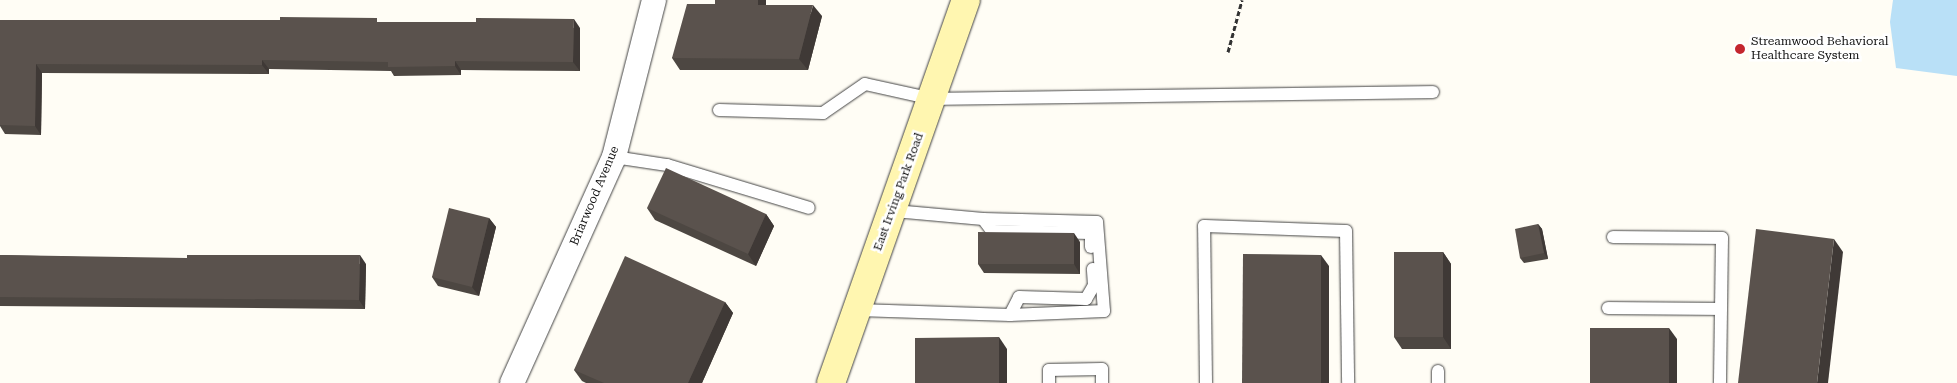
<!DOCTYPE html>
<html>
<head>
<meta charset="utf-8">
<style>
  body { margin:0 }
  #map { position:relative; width:1957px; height:383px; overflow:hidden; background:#fffdf5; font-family:"Roboto Serif",serif }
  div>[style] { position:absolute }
  .water>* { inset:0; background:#b9e0f7 }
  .path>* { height:3px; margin-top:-1.5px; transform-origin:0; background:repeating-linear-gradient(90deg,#333 0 5px,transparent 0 7.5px) }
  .roads { filter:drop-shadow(0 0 1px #444) drop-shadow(0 0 1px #444) }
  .service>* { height:12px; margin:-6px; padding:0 6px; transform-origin:6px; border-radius:6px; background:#fff }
  .minor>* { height:24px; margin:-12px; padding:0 12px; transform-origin:12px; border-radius:12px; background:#fff }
  .secondary>* { height:28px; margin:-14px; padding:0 14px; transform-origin:14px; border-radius:14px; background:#fff6b0 }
  .wall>* { inset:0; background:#4d4742 }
  .shaded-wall>* { inset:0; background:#3f3936 }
  .building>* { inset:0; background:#5a524d }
  .dots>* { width:14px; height:14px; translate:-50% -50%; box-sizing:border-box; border:2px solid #fff; border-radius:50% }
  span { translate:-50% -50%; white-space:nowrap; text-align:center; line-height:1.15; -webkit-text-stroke:5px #fff; paint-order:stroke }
  .poi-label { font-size:12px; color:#111 }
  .left { translate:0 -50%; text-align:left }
  .street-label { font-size:12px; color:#111 }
</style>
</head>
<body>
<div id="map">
  <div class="water">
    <div style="clip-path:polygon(1893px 0,1957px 0,1957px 76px,1896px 68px,1890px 22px)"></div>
  </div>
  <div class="path">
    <div style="left:1228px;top:52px;width:54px;rotate:-74.9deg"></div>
  </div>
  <div class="roads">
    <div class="service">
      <div style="left:719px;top:110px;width:104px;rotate:1.7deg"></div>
      <div style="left:823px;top:113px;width:51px;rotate:-34.6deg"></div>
      <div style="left:865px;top:84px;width:70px;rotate:12.4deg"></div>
      <div style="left:933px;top:99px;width:500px;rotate:-0.8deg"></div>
      <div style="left:614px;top:157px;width:54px;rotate:8.6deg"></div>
      <div style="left:667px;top:165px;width:148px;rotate:16.8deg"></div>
      <div style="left:983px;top:219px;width:15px;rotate:53deg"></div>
      <div style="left:992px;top:231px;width:99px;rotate:1.2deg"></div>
      <div style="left:1091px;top:233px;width:14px;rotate:90deg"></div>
      <div style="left:1613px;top:237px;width:109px;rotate:0.5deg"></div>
      <div style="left:1722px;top:238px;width:145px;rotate:90.8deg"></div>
      <div style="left:1608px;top:308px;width:113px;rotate:0.5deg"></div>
      <div style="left:858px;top:310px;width:152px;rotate:1.9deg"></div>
      <div style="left:1010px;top:315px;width:94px;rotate:-2.4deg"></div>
      <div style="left:1104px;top:311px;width:89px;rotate:-94.5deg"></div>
      <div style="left:1097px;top:222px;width:114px;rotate:-178.5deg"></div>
      <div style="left:983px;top:219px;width:89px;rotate:-174.9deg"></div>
      <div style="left:1010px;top:315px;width:20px;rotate:-63deg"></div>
      <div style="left:1019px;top:297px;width:67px;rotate:1.7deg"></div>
      <div style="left:1086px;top:299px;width:16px;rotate:-60deg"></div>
      <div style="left:1094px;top:285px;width:16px;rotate:-94deg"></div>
      <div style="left:1049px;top:383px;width:13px;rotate:-90deg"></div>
      <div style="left:1049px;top:370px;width:53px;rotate:-1.1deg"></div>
      <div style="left:1102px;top:369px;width:14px;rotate:90deg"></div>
      <div style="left:1206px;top:383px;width:157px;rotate:-90.7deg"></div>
      <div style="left:1204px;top:226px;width:142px;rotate:2deg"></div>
      <div style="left:1346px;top:231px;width:152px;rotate:89.2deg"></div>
      <div style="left:1438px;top:383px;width:12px;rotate:-90deg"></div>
    </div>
    <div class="minor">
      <div style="left:512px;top:383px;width:248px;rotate:-65.7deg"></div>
      <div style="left:614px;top:157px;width:162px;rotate:-75.7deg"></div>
    </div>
    <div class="secondary">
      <div style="left:831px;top:383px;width:406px;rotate:-70.6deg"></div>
    </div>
  </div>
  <div class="wall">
    <div style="clip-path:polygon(766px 0,766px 5px,822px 16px,808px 70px,680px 70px,672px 58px,715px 4px)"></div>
    <div style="clip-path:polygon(0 20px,380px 22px,580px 28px,580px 71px,461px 70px,461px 75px,394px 76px,391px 71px,269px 69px,269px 74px,42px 73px,41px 135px,5px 134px,0 126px)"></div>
    <div style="clip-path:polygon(647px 208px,766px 214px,774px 226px,756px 266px,655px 220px)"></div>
    <div style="clip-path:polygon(489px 218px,496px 227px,479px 296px,438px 286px,432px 277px)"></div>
    <div style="clip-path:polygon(1538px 224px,1542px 229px,1548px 259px,1524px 263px,1520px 258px)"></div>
    <div style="clip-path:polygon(1080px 242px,1080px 274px,984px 273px,978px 264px)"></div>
    <div style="clip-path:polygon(1443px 252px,1451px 264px,1451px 349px,1402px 349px,1394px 337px)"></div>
    <div style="clip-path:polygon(0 255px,366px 264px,365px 309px,0 306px)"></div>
    <div style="clip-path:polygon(725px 302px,733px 313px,702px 383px,586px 383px,582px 381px,574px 370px)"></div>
  </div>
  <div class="shaded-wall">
    <div style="clip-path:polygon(758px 0,766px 0,766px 16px,758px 5px)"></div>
    <div style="clip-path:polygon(813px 5px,822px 16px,808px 70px,799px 59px)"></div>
    <div style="clip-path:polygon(574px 19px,580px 28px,580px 71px,573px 62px)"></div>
    <div style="clip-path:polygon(262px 60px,269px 69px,269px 74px,262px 65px)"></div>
    <div style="clip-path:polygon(455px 61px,461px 70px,461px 75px,455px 66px)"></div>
    <div style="clip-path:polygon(36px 64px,42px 73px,41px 135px,35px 126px)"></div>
    <div style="clip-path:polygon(766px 214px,774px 226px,756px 266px,748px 254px)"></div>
    <div style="clip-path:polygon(489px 218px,496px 227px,479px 296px,472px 287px)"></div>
    <div style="clip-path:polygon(1538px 224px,1542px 229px,1548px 259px,1544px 253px)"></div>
    <div style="clip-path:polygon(1074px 233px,1080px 242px,1080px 274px,1074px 264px)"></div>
    <div style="clip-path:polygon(1834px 239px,1843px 252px,1828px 383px,1817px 383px)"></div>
    <div style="clip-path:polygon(1443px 252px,1451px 264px,1451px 349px,1443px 337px)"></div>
    <div style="clip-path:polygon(360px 255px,366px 264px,365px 309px,359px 300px)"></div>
    <div style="clip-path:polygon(1321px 255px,1329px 266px,1329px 383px,1321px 383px)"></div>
    <div style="clip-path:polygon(725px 302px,733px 313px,702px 383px,688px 383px)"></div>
    <div style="clip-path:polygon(1669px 328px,1677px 339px,1677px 383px,1669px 383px)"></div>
    <div style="clip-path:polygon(999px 337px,1007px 349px,1007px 383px,999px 383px)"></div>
  </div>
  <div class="building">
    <div style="clip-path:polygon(715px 0,758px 0,758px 5px,813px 5px,799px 59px,672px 58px,687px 4px,715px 4px)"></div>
    <div style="clip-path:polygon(280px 17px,377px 18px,377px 22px,476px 22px,476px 18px,574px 19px,573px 62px,455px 61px,455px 66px,388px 67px,388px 62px,262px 60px,262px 65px,36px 64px,35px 126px,0 125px,0 20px,280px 20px)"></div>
    <div style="clip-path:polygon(666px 168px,766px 214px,748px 254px,647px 208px)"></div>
    <div style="clip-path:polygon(449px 208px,489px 218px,472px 287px,432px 277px)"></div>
    <div style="clip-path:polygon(1538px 224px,1544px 253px,1520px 258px,1515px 229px)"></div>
    <div style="clip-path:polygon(1756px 229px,1834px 239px,1817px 383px,1738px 383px)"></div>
    <div style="clip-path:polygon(978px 232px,1074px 233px,1074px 264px,978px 264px)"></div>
    <div style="clip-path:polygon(1394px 252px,1443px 252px,1443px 337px,1394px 337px)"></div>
    <div style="clip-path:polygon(1243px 254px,1321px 255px,1321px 383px,1242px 383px)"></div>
    <div style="clip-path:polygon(0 255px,187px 258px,187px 255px,360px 255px,359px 300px,0 297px)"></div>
    <div style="clip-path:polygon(625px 256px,725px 302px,688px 383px,604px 383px,574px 370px)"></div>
    <div style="clip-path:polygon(1590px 328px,1669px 328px,1669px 383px,1590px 383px)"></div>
    <div style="clip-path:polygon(999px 337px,999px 383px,915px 383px,915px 338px)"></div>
  </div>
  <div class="dots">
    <div style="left:1740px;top:49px;background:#c4262e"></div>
  </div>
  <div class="poi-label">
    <span class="left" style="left:1751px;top:49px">Streamwood Behavioral<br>Healthcare System</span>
  </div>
  <div class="street-label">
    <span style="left:899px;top:192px;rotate:-70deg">East Irving Park Road</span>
    <span style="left:595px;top:196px;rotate:-67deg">Briarwood Avenue</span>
  </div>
</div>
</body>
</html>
